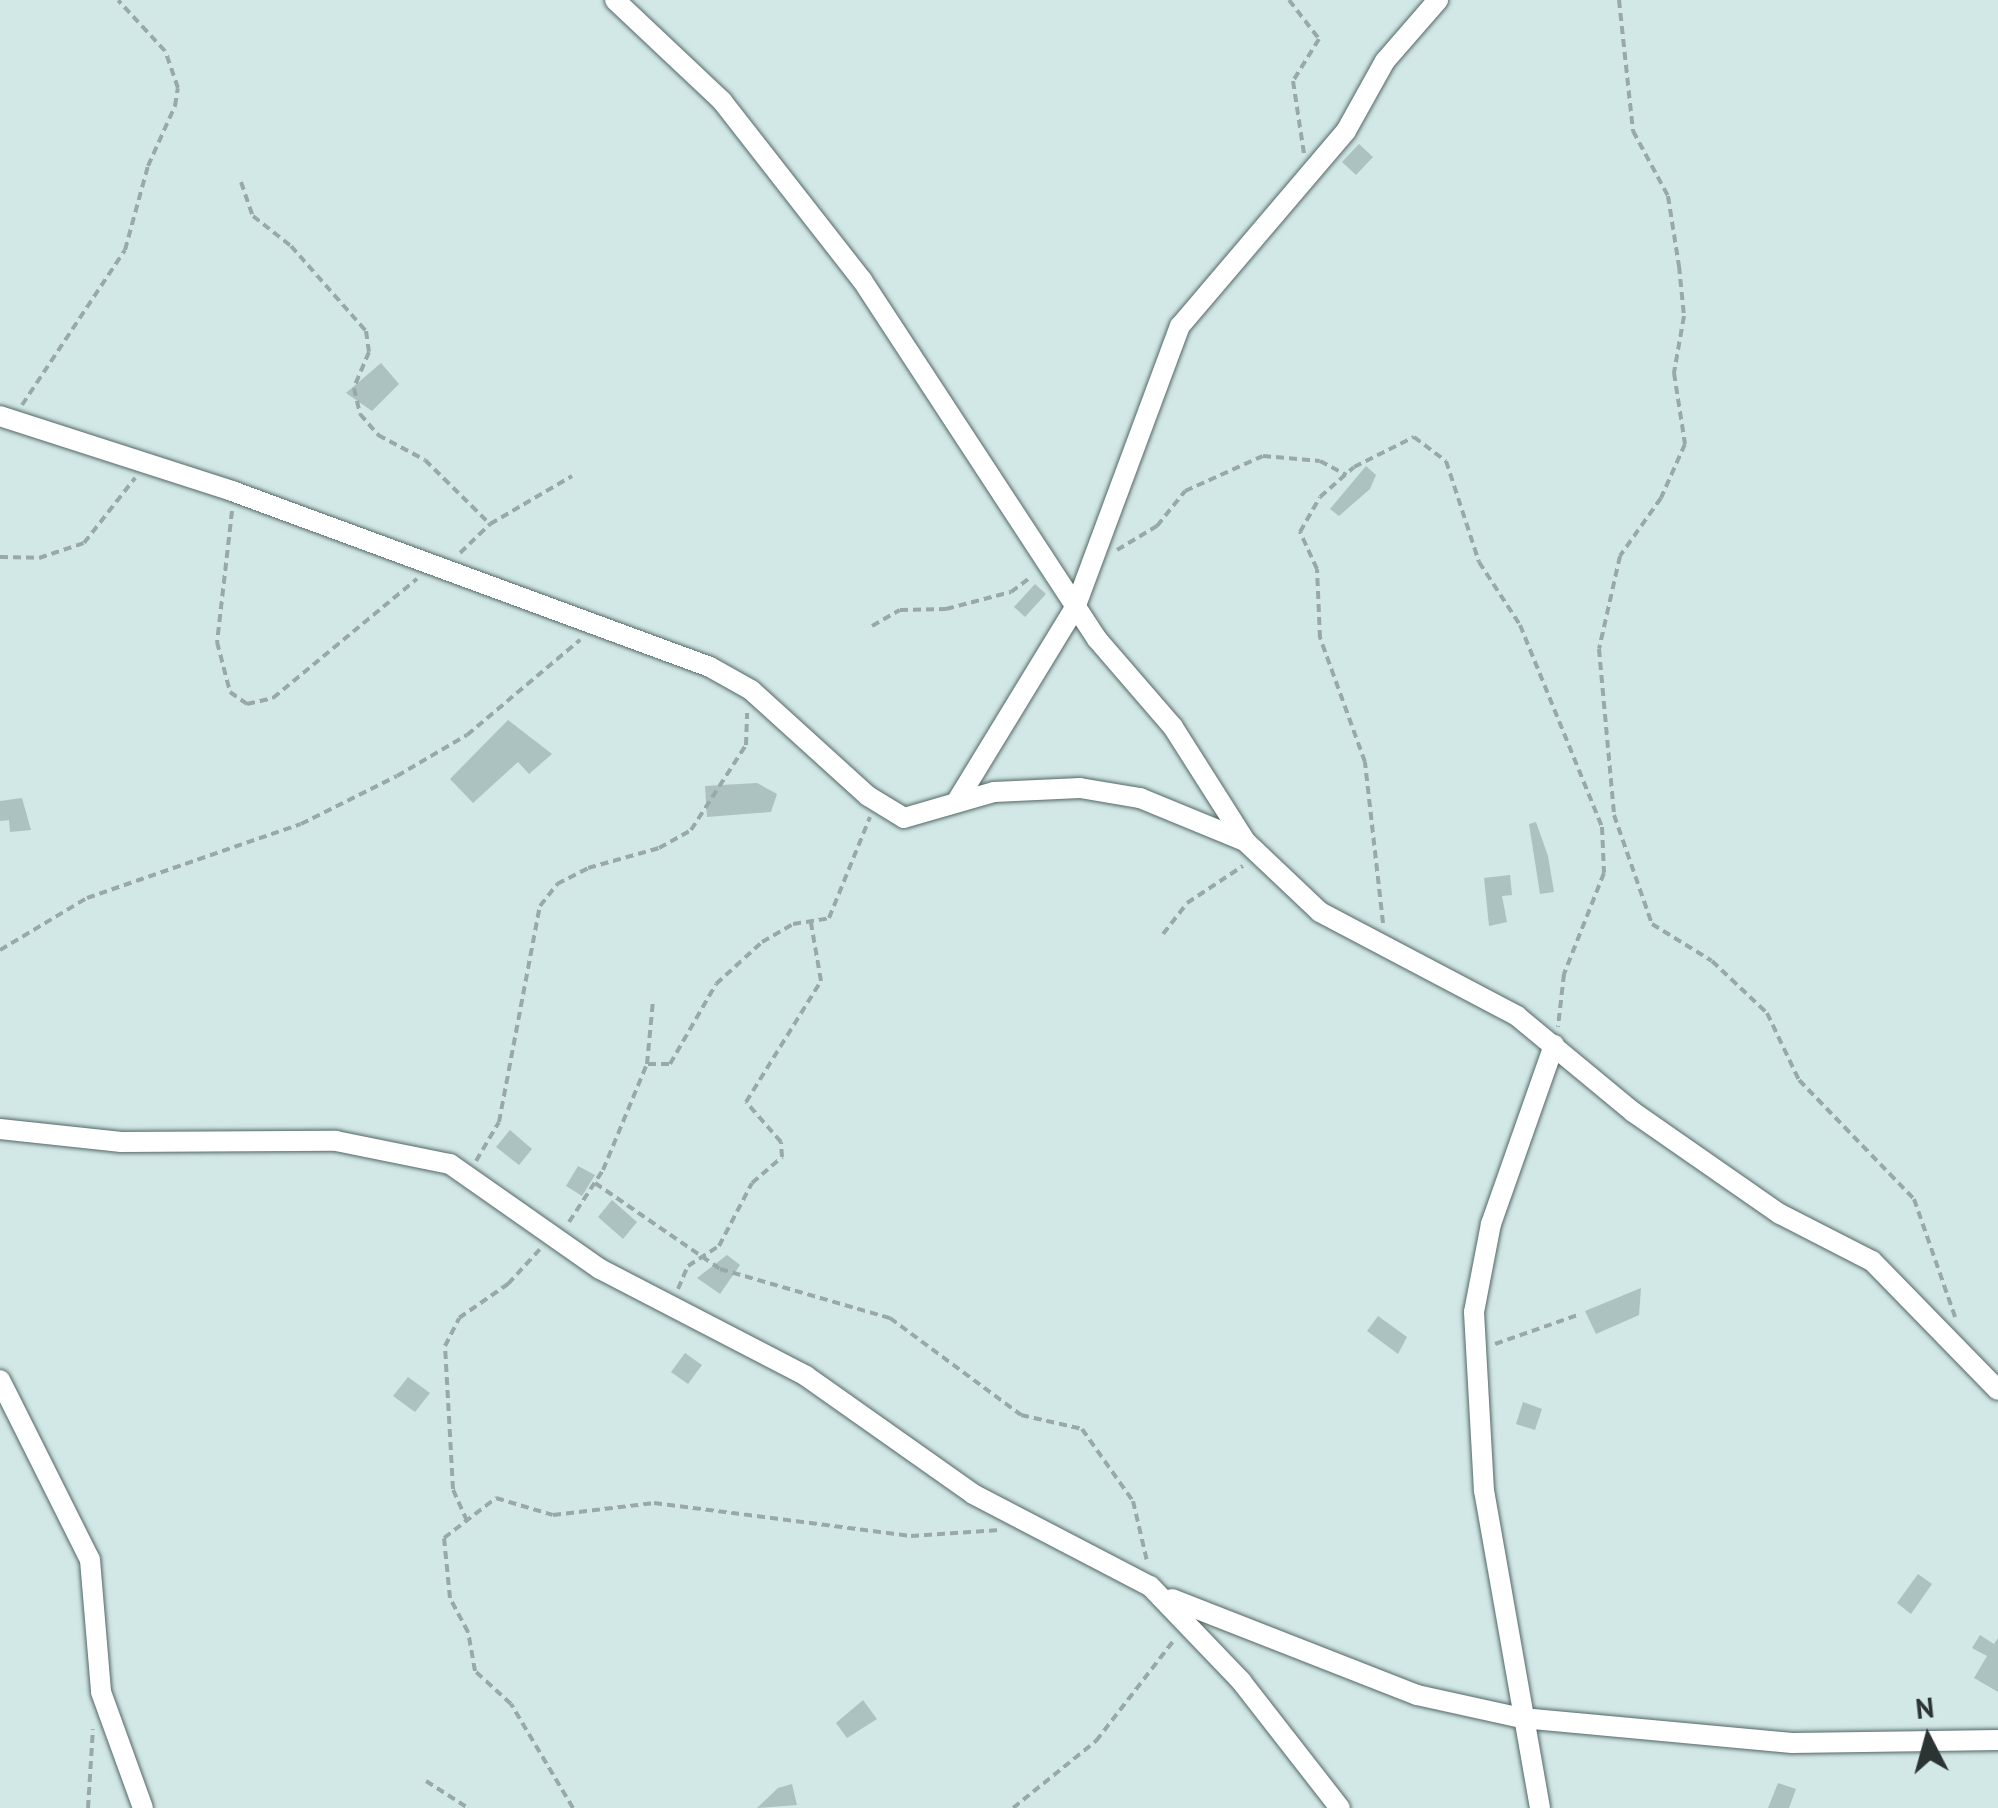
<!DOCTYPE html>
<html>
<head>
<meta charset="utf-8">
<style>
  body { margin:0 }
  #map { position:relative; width:1998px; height:1808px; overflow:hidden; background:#d2e8e7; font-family:"PT Sans",sans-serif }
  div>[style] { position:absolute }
  .building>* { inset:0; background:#acc2c0 }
  .path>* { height:4px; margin-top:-2px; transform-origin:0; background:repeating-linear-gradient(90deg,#98a9a8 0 8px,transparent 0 13px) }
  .roads { filter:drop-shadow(0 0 2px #536766) drop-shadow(0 0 2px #536766) }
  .minor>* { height:20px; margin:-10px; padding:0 10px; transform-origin:10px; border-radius:10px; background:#fff }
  span { translate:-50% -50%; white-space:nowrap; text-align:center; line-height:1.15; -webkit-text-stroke:8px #d2e8e7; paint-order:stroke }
  .north { position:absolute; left:1878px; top:1688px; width:100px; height:100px; -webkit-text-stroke:8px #d2e8e7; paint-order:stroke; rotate:354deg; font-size:28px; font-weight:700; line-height:40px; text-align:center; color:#2b3433 }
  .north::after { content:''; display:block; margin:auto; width:35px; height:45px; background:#2b3433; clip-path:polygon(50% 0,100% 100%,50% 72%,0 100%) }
</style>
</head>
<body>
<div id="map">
  <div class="building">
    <div style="clip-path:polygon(1359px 144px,1373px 157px,1356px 175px,1342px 162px)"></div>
    <div style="clip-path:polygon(381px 363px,399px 384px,372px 411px,346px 393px)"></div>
    <div style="clip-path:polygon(1366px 466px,1376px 475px,1370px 489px,1339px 516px,1330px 509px)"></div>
    <div style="clip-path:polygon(1035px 584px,1046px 594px,1025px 617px,1014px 607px)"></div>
    <div style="clip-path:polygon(508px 720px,552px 754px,529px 774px,518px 762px,473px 803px,450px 779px)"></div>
    <div style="clip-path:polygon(757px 783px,777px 794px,771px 812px,707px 817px,705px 786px)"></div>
    <div style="clip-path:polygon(22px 798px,31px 830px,10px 832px,9px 820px,0 821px,0 801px)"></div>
    <div style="clip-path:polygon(1536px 822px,1548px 856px,1554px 892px,1540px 894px,1529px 824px)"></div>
    <div style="clip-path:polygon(1510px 875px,1512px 895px,1502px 896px,1507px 922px,1489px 926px,1484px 878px)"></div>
    <div style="clip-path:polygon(510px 1130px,532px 1149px,519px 1165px,496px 1147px)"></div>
    <div style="clip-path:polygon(578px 1166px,595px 1175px,582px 1196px,566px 1186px)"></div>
    <div style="clip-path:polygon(612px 1200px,637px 1222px,623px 1239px,598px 1217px)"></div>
    <div style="clip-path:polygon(727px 1255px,740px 1265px,720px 1294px,697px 1278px)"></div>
    <div style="clip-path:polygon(1641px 1288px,1639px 1315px,1596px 1334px,1585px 1311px)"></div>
    <div style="clip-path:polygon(1378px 1316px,1407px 1337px,1398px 1354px,1367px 1331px)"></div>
    <div style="clip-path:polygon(685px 1353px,702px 1365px,688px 1384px,671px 1372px)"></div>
    <div style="clip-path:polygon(408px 1377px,430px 1393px,415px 1412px,393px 1396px)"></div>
    <div style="clip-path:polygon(1523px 1402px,1542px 1409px,1535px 1430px,1516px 1424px)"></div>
    <div style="clip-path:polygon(1918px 1574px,1932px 1584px,1911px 1614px,1897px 1603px)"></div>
    <div style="clip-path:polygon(1980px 1635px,1994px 1644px,1998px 1638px,1998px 1692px,1974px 1678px,1987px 1656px,1972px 1648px)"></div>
    <div style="clip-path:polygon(863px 1700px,877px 1719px,847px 1738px,836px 1723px)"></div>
    <div style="clip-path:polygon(1778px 1783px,1796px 1789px,1789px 1808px,1768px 1808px)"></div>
    <div style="clip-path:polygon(792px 1784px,797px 1805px,757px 1808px,778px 1788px)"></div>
  </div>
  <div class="path">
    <div style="left:1289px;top:0;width:49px;rotate:52.4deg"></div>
    <div style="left:1319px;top:39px;width:49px;rotate:121.8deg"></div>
    <div style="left:1293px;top:81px;width:74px;rotate:81.4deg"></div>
    <div style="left:1619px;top:0;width:132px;rotate:83.9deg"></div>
    <div style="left:1633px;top:131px;width:74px;rotate:61.7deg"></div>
    <div style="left:1668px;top:196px;width:71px;rotate:81.1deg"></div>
    <div style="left:1679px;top:266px;width:50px;rotate:84.3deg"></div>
    <div style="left:1684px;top:316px;width:58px;rotate:100deg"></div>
    <div style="left:1674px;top:373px;width:72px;rotate:81.2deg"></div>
    <div style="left:1685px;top:444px;width:59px;rotate:114deg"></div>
    <div style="left:1661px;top:498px;width:71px;rotate:125.3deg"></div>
    <div style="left:1620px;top:556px;width:95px;rotate:102.7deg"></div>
    <div style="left:1599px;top:649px;width:167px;rotate:84.8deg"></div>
    <div style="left:1614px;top:815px;width:115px;rotate:70.8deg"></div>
    <div style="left:1652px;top:924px;width:70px;rotate:31.7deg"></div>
    <div style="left:1712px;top:961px;width:76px;rotate:43.4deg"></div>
    <div style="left:1767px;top:1013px;width:74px;rotate:64.5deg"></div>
    <div style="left:1799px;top:1080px;width:165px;rotate:46deg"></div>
    <div style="left:1914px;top:1199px;width:125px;rotate:70.8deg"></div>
    <div style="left:241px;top:182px;width:36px;rotate:71deg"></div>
    <div style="left:253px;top:216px;width:48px;rotate:38.3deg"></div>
    <div style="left:291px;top:246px;width:113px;rotate:48.6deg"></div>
    <div style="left:366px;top:331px;width:21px;rotate:82deg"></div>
    <div style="left:369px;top:352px;width:39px;rotate:113deg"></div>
    <div style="left:354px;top:388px;width:27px;rotate:77deg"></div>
    <div style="left:360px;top:414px;width:28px;rotate:49deg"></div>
    <div style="left:378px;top:435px;width:53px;rotate:28deg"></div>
    <div style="left:425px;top:460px;width:91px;rotate:44.6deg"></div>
    <div style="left:22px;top:405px;width:186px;rotate:-56.4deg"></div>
    <div style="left:125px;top:250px;width:87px;rotate:-74.7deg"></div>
    <div style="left:148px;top:166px;width:66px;rotate:-65.8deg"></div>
    <div style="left:175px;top:106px;width:18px;rotate:-81deg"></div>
    <div style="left:178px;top:88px;width:39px;rotate:-109deg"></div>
    <div style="left:165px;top:51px;width:69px;rotate:-132.7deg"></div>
    <div style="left:232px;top:511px;width:132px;rotate:96.5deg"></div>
    <div style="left:217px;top:642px;width:52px;rotate:75.4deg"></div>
    <div style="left:230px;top:692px;width:21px;rotate:35deg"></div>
    <div style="left:247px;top:704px;width:27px;rotate:-13deg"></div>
    <div style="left:273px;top:698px;width:187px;rotate:-39.6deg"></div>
    <div style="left:1117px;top:550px;width:47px;rotate:-31deg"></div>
    <div style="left:1157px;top:526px;width:45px;rotate:-51.3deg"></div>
    <div style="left:1185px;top:491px;width:85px;rotate:-24.2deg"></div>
    <div style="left:1263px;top:456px;width:57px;rotate:5deg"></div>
    <div style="left:1320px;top:461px;width:30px;rotate:28deg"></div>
    <div style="left:460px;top:553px;width:42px;rotate:-44deg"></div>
    <div style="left:490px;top:524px;width:95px;rotate:-30.3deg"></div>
    <div style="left:0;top:557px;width:39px;rotate:1deg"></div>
    <div style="left:39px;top:558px;width:47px;rotate:-18.4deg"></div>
    <div style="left:84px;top:543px;width:83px;rotate:-51.9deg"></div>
    <div style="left:872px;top:626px;width:32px;rotate:-30deg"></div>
    <div style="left:900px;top:610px;width:46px;rotate:-1.2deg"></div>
    <div style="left:946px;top:609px;width:67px;rotate:-14.7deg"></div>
    <div style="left:1011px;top:592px;width:26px;rotate:-37deg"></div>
    <div style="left:1383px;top:923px;width:162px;rotate:-96.4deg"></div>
    <div style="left:1365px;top:762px;width:132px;rotate:-109.9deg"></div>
    <div style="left:1320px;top:638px;width:69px;rotate:-92.5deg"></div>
    <div style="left:1317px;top:569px;width:41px;rotate:-114.7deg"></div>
    <div style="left:1300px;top:532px;width:40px;rotate:-60.3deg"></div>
    <div style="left:1320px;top:497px;width:45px;rotate:-41.4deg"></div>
    <div style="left:1354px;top:467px;width:67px;rotate:-26.6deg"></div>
    <div style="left:1414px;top:437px;width:40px;rotate:37deg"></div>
    <div style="left:1446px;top:461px;width:106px;rotate:71.9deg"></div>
    <div style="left:1479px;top:562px;width:75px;rotate:56.9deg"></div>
    <div style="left:1520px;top:625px;width:218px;rotate:67.9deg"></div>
    <div style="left:1602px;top:827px;width:46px;rotate:87.5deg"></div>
    <div style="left:1604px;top:873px;width:109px;rotate:111.6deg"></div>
    <div style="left:1564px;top:974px;width:53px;rotate:96.5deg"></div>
    <div style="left:1163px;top:934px;width:39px;rotate:-52deg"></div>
    <div style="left:1187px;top:903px;width:67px;rotate:-33.5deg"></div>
    <div style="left:0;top:950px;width:101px;rotate:-30.9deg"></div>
    <div style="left:87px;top:898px;width:226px;rotate:-19.1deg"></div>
    <div style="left:301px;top:824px;width:107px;rotate:-26.6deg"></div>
    <div style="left:397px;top:776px;width:81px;rotate:-30.4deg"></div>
    <div style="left:467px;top:735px;width:148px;rotate:-40.1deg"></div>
    <div style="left:648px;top:1064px;width:22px"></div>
    <div style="left:670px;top:1064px;width:92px;rotate:-60.1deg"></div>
    <div style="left:716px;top:984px;width:62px;rotate:-42.4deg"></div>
    <div style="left:762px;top:942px;width:36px;rotate:-30deg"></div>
    <div style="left:793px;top:924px;width:36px;rotate:-9deg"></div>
    <div style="left:829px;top:918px;width:109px;rotate:-67.9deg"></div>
    <div style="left:476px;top:1161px;width:45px;rotate:-59.5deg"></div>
    <div style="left:499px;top:1122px;width:220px;rotate:-79.3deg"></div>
    <div style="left:540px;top:906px;width:28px;rotate:-52deg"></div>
    <div style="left:557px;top:884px;width:35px;rotate:-27deg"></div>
    <div style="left:588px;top:868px;width:74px;rotate:-15.7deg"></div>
    <div style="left:659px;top:848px;width:37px;rotate:-29deg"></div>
    <div style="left:691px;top:830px;width:101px;rotate:-57.1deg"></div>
    <div style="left:746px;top:745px;width:32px;rotate:-88deg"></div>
    <div style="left:595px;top:1183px;width:152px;rotate:34.5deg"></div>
    <div style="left:720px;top:1269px;width:177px;rotate:16.1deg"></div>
    <div style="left:890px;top:1318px;width:163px;rotate:36.5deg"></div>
    <div style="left:1021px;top:1415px;width:63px;rotate:12.9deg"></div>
    <div style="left:1082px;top:1429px;width:88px;rotate:54.7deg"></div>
    <div style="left:1133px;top:1501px;width:62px;rotate:76.9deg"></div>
    <div style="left:569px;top:1222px;width:62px;rotate:-56.8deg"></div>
    <div style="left:603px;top:1170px;width:115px;rotate:-67.5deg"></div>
    <div style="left:647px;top:1064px;width:64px;rotate:-84.6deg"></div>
    <div style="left:678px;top:1289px;width:25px;rotate:-67deg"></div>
    <div style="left:688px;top:1266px;width:37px;rotate:-33deg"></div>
    <div style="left:719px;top:1246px;width:71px;rotate:-62.4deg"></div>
    <div style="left:752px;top:1183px;width:40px;rotate:-41deg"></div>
    <div style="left:782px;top:1157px;width:15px;rotate:-94deg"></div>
    <div style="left:781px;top:1142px;width:53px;rotate:-131.2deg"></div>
    <div style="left:746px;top:1102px;width:142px;rotate:-58.2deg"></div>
    <div style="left:821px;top:981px;width:59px;rotate:-99.8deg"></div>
    <div style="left:1495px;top:1344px;width:88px;rotate:-19.3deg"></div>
    <div style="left:467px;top:1521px;width:35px;rotate:-114deg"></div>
    <div style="left:453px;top:1489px;width:143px;rotate:-93.2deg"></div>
    <div style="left:445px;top:1346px;width:31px;rotate:-63deg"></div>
    <div style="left:459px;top:1318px;width:60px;rotate:-34.8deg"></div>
    <div style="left:508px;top:1284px;width:47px;rotate:-47.6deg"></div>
    <div style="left:426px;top:1781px;width:50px;rotate:32.7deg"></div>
    <div style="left:88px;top:1808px;width:79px;rotate:-86.4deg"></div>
    <div style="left:573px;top:1808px;width:121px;rotate:-120.8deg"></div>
    <div style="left:511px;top:1704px;width:49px;rotate:-137.5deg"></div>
    <div style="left:475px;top:1671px;width:40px;rotate:-100deg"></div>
    <div style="left:468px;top:1632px;width:38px;rotate:-118deg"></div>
    <div style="left:450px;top:1598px;width:60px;rotate:-95.7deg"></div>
    <div style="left:444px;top:1538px;width:66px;rotate:-37.6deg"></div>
    <div style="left:496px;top:1498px;width:59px;rotate:16.6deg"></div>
    <div style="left:553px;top:1515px;width:102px;rotate:-6.8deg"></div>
    <div style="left:654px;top:1503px;width:259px;rotate:7.3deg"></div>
    <div style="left:911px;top:1536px;width:89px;rotate:-3.9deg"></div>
    <div style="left:1013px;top:1808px;width:107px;rotate:-38.9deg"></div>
    <div style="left:1096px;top:1741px;width:128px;rotate:-52.3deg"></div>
  </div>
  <div class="roads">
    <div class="minor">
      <div style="left:615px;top:0;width:147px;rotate:43.3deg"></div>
      <div style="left:722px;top:101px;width:227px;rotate:52deg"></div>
      <div style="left:862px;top:280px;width:429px;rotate:56.8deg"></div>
      <div style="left:1097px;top:639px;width:116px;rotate:49.2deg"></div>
      <div style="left:1173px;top:727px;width:133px;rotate:57.6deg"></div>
      <div style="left:0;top:416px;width:244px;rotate:17.9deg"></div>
      <div style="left:232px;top:491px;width:509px;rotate:20.21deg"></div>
      <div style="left:710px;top:667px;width:47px;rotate:29.3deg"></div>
      <div style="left:751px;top:690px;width:158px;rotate:42.2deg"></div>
      <div style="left:868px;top:796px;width:42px;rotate:31.4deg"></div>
      <div style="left:904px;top:818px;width:94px;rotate:-16.1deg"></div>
      <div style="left:994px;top:792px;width:86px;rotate:-2.7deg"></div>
      <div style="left:1080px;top:788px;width:61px;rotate:9.5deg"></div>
      <div style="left:1140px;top:798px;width:113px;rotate:22.3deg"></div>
      <div style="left:1245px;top:841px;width:103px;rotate:43.4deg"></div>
      <div style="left:1320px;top:912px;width:223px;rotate:27.8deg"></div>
      <div style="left:1517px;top:1016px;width:151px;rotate:39.6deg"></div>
      <div style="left:1633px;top:1112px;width:179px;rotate:34.8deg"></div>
      <div style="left:1780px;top:1214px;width:103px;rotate:27.1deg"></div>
      <div style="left:1872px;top:1261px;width:180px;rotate:45.7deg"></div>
      <div style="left:957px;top:801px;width:226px;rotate:-58.6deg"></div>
      <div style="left:1075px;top:608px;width:301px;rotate:-69.6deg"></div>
      <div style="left:1180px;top:326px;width:256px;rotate:-49.6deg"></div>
      <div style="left:1346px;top:131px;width:80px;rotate:-60.9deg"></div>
      <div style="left:1385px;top:61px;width:81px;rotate:-49deg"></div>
      <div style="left:0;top:1129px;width:122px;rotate:6.1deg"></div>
      <div style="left:121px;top:1142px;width:215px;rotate:-0.3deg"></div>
      <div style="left:336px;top:1141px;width:116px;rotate:11.4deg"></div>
      <div style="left:450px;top:1164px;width:183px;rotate:35deg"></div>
      <div style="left:600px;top:1269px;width:232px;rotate:27.4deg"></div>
      <div style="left:806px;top:1376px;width:204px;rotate:35.2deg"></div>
      <div style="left:973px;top:1494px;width:199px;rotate:27.5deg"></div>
      <div style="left:1150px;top:1586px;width:132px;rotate:46.2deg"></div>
      <div style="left:1241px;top:1681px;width:161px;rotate:52.1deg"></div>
      <div style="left:0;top:1380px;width:201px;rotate:63.4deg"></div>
      <div style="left:90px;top:1560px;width:132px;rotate:85.2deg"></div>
      <div style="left:101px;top:1692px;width:123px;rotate:70.1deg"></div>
      <div style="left:1172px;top:1599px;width:263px;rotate:21.4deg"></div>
      <div style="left:1417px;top:1695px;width:107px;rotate:12.4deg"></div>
      <div style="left:1522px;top:1718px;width:271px;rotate:5.3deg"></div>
      <div style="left:1792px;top:1743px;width:206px;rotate:-0.8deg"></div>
      <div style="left:1540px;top:1808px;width:322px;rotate:-100deg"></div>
      <div style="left:1484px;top:1491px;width:179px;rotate:-93.2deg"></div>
      <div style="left:1474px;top:1312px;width:90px;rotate:-79.1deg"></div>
      <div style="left:1491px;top:1224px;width:190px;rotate:-70.6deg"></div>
    </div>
  </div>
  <div class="north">N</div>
</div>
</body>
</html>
